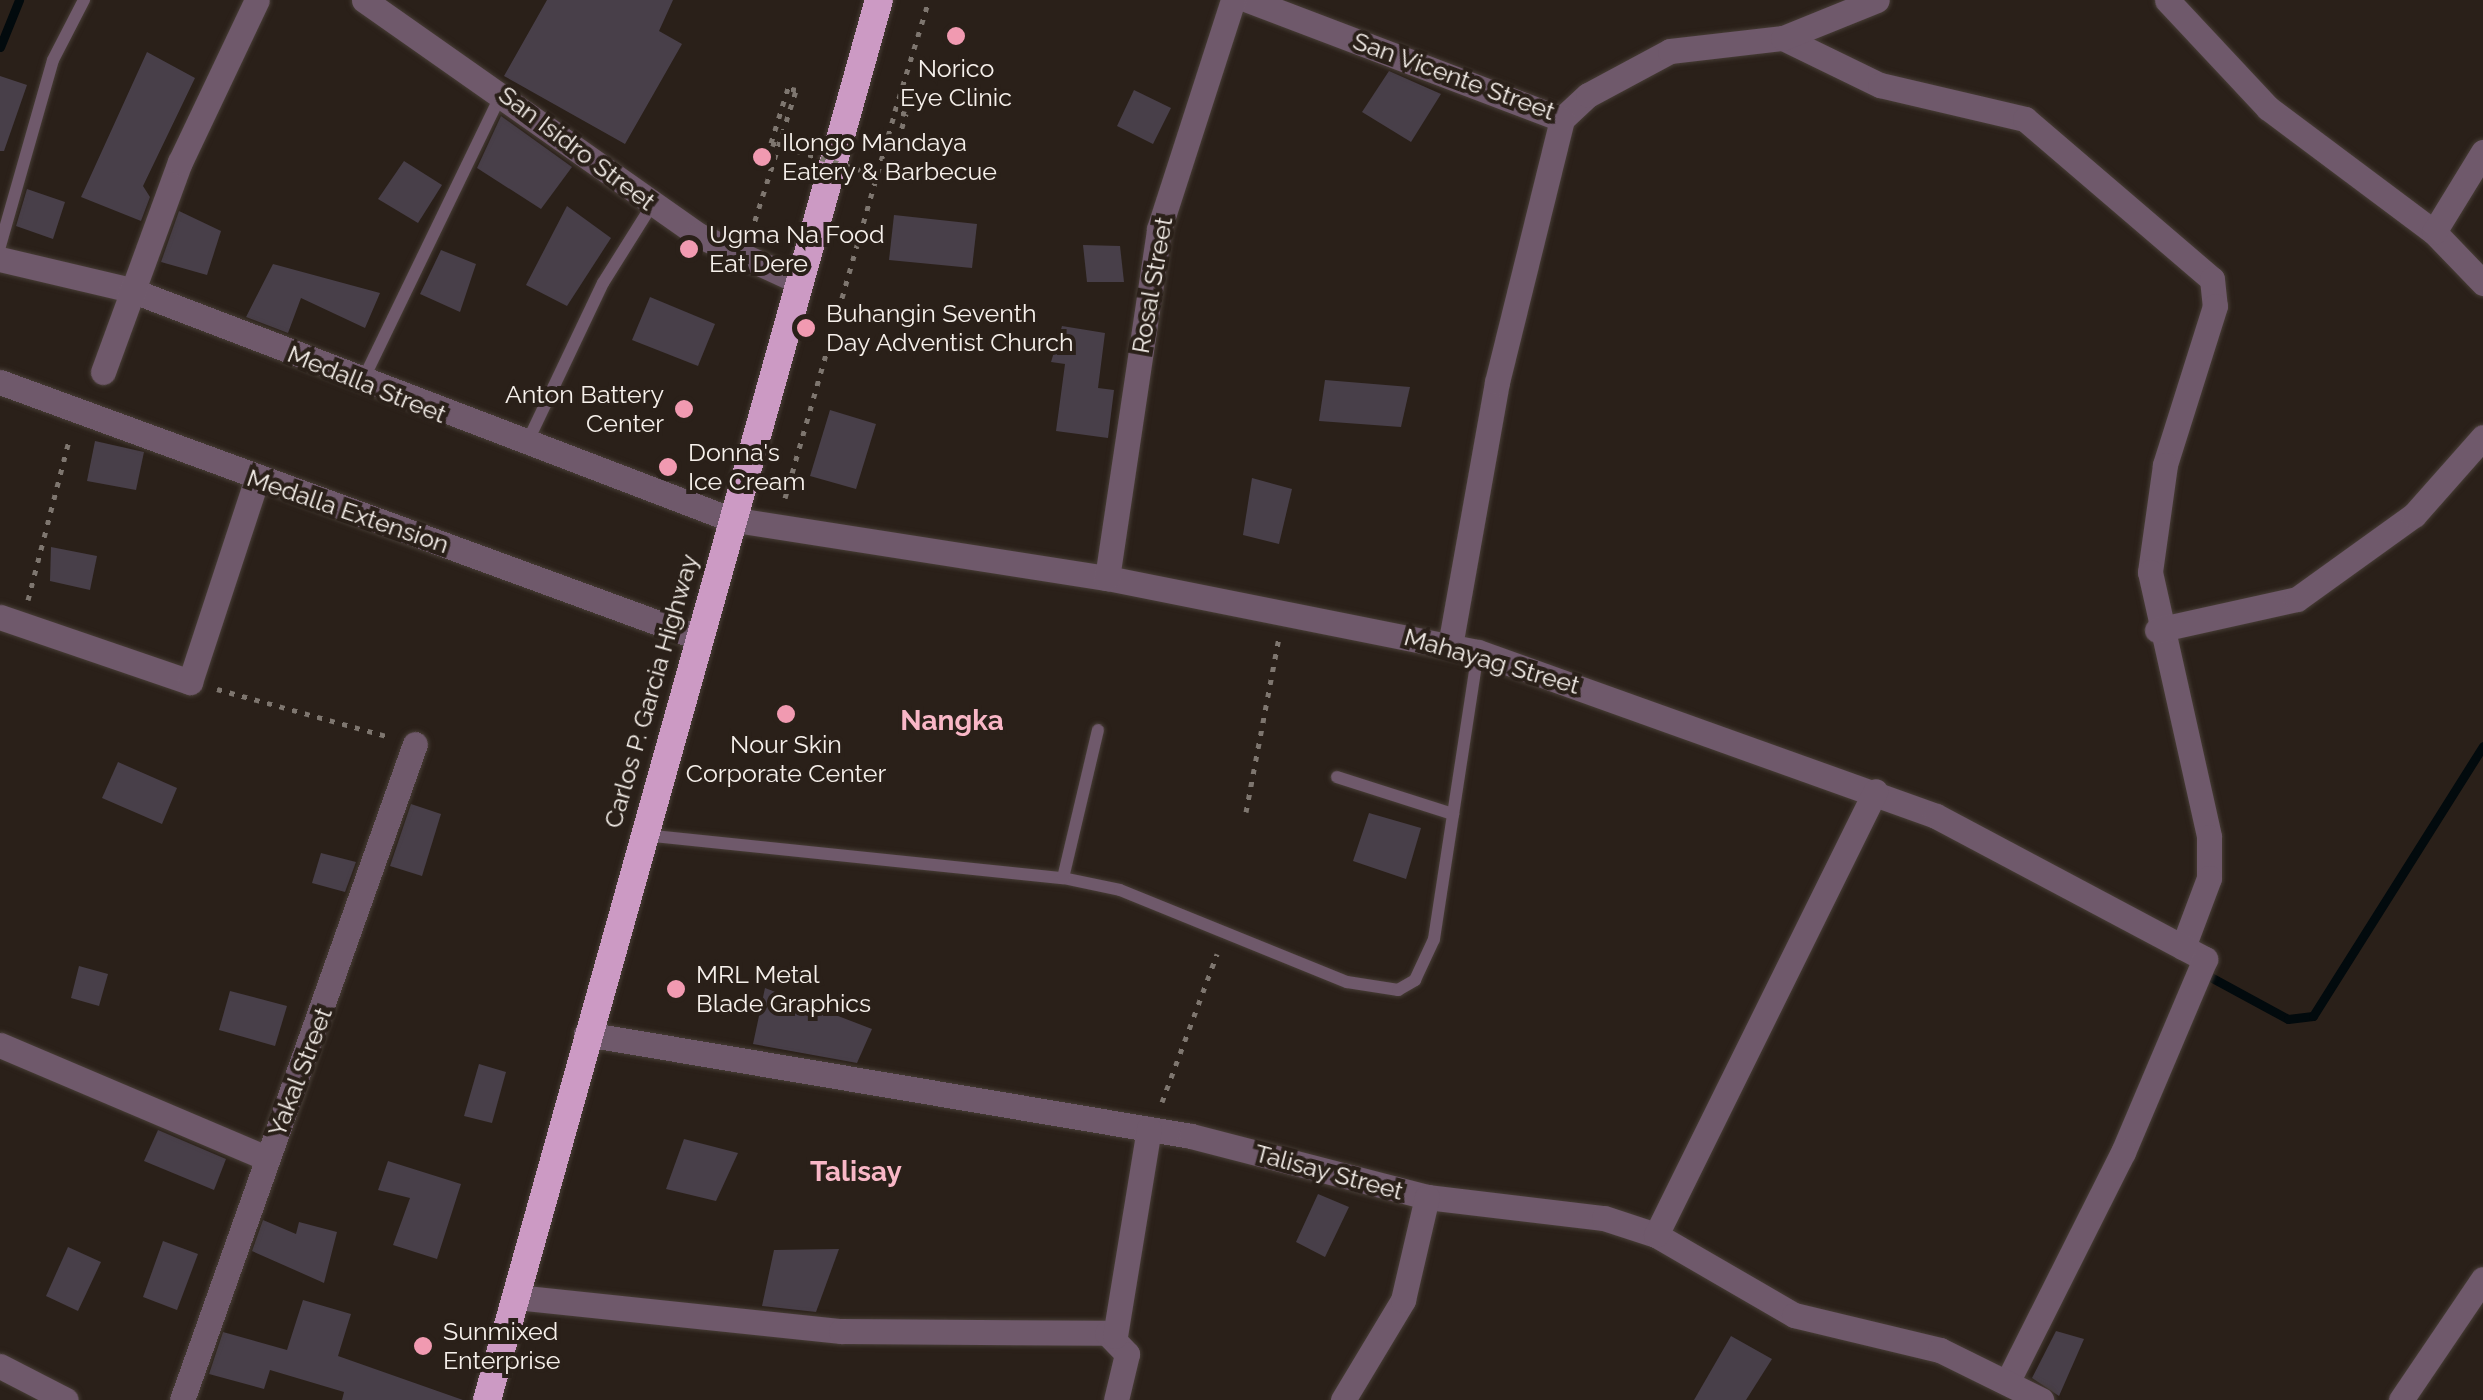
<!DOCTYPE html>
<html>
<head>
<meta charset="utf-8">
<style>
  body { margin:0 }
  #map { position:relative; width:2483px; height:1400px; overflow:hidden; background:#2a2019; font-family:Raleway,sans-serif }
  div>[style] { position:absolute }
  .stream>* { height:9px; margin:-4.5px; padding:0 4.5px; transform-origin:4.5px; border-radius:4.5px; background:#020a0d }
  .building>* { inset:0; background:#483f49 }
  .path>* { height:5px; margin-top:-2.5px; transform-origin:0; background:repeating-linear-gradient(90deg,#7e766f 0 5px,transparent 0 13px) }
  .roads { filter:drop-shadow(0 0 2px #473d36) drop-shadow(0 0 2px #473d36) }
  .service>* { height:12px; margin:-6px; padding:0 6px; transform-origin:6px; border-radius:6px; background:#6f596b }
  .minor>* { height:25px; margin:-12.5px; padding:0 12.5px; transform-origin:12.5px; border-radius:12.5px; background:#6f596b }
  .trunk>* { height:28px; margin:-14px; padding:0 14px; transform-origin:14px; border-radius:14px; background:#cc9ac4 }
  .path-bridge>* { height:5px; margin-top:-2.5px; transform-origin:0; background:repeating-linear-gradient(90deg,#7e766f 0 5px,transparent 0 13px) }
  .dots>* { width:28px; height:28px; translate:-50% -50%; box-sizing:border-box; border:5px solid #2a2019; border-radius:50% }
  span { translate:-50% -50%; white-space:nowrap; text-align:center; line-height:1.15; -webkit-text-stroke:8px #2a2019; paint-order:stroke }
  .poi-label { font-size:25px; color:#f6f0eb }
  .left { translate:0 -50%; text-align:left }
  .right { translate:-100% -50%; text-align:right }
  .street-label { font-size:25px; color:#f6f0eb }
  .neighbourhood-label { font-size:28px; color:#f9b7c7; font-weight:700 }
</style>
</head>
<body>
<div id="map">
  <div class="stream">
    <div style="left:0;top:47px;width:51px;rotate:-68deg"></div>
    <div style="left:2205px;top:974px;width:94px;rotate:28.5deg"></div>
    <div style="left:2288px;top:1019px;width:25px;rotate:-7deg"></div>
    <div style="left:2313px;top:1016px;width:319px;rotate:-57.8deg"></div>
  </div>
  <div class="building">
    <div style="clip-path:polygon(547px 0,673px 0,659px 31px,682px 44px,625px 144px,504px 76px)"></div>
    <div style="clip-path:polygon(147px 52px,195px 78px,143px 186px,150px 197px,141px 221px,81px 197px)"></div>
    <div style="clip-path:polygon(1389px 71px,1441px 94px,1411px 142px,1362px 112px)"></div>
    <div style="clip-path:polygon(0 76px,27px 85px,4px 151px,0 151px)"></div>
    <div style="clip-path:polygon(1134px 90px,1171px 108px,1153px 144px,1117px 126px)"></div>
    <div style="clip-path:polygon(501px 116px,572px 167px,541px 209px,477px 168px)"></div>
    <div style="clip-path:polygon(404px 161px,442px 185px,418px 223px,378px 199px)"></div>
    <div style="clip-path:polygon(27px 189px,65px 202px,53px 239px,16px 226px)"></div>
    <div style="clip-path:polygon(567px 206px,611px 238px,567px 306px,526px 285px)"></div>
    <div style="clip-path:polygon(179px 211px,221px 231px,207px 275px,161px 262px)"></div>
    <div style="clip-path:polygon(894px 215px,977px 224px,972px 268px,889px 260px)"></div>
    <div style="clip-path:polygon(1083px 245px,1120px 246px,1124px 282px,1087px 282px)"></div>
    <div style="clip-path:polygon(441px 250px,476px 264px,460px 312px,420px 294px)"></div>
    <div style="clip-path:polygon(273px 264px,380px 293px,365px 328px,301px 298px,288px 333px,246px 317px)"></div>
    <div style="clip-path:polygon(650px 297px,715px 324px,698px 366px,632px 340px)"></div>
    <div style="clip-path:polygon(1062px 326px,1105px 333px,1098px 388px,1114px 390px,1108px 438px,1056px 431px,1065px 364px,1051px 362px)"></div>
    <div style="clip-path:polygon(1325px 380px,1410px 387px,1401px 427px,1319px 421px)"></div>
    <div style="clip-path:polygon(830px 410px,876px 424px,856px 489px,810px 476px)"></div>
    <div style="clip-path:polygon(95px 441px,144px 452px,136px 490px,87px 481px)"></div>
    <div style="clip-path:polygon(1252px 478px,1292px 489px,1279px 544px,1243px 535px)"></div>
    <div style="clip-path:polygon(51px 547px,97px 556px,90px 590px,50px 581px)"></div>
    <div style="clip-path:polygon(118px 762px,177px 788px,162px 824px,102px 798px)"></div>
    <div style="clip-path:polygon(411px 804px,441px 814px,422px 876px,390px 866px)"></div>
    <div style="clip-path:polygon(1369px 813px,1421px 828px,1406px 879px,1353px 861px)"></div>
    <div style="clip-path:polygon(321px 853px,356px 862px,345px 892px,312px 883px)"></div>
    <div style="clip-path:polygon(79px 966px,108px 974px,99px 1006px,71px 998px)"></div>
    <div style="clip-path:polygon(765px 988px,872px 1029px,857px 1063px,753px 1044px)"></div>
    <div style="clip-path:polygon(230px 991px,287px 1006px,275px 1046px,219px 1030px)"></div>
    <div style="clip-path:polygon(479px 1064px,506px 1072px,492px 1123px,464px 1116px)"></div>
    <div style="clip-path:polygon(158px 1130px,226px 1159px,214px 1190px,144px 1161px)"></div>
    <div style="clip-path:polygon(684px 1139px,738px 1153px,716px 1201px,666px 1189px)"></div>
    <div style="clip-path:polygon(388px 1161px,461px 1184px,437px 1259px,393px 1245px,410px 1198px,378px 1190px)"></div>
    <div style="clip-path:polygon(1318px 1194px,1349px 1207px,1325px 1257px,1296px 1242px)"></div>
    <div style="clip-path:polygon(263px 1220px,296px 1234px,299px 1222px,337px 1232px,324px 1283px,252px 1251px)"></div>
    <div style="clip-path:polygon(163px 1241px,198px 1254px,177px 1310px,143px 1297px)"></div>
    <div style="clip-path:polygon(68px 1247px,101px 1262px,78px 1311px,46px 1296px)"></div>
    <div style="clip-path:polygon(839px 1249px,816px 1312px,762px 1306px,774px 1250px)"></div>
    <div style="clip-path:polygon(303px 1300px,351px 1314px,338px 1356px,463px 1400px,342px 1400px,344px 1392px,270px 1370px,264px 1389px,209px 1374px,223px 1332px,287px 1350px)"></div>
    <div style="clip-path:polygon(2056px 1331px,2084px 1339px,2059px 1396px,2032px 1378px)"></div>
    <div style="clip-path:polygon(1731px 1336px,1772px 1359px,1746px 1400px,1694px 1400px)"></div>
  </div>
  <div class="path">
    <div style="left:771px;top:143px;width:58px;rotate:-72.8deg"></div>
    <div style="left:887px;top:178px;width:67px;rotate:-73.5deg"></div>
    <div style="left:906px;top:114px;width:11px;rotate:-165deg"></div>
    <div style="left:895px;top:111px;width:116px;rotate:-73deg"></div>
    <div style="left:751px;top:233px;width:150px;rotate:-72.5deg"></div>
    <div style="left:796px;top:90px;width:8px;rotate:-166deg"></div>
    <div style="left:785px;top:498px;width:402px;rotate:-74.1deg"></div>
    <div style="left:28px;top:600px;width:168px;rotate:-75.6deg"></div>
    <div style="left:217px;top:689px;width:180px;rotate:15.5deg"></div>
    <div style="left:1246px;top:812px;width:177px;rotate:-79.3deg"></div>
    <div style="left:1162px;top:1102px;width:158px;rotate:-69.6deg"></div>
  </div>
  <div class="roads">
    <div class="service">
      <div style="left:0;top:246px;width:193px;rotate:-74.1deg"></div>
      <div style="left:53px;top:60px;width:68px;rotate:-62.7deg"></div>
      <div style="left:363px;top:380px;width:320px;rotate:-64.2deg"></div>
      <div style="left:526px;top:445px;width:179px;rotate:-64.6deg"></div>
      <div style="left:603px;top:283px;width:92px;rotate:-57.9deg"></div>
      <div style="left:1337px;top:777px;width:122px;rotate:17.7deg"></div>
      <div style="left:644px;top:835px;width:421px;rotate:5.9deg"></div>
      <div style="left:1063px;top:878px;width:58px;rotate:11.9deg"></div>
      <div style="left:1120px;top:890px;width:245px;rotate:22.1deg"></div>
      <div style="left:1347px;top:982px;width:52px;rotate:8.9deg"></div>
      <div style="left:1398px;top:990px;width:20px;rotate:-30deg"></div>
      <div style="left:1415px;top:980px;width:45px;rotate:-65.1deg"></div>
      <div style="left:1434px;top:939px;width:290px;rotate:-81.3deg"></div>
      <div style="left:1063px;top:878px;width:152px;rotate:-76.7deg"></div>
    </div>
    <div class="minor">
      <div style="left:364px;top:0;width:408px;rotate:35.1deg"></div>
      <div style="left:698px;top:235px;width:110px;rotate:24.7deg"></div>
      <div style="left:1248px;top:0;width:336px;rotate:20.8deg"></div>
      <div style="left:2167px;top:0;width:148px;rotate:46.9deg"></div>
      <div style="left:2268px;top:108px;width:207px;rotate:36.8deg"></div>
      <div style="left:2434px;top:232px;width:71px;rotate:46.1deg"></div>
      <div style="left:1783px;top:38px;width:108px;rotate:25.9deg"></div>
      <div style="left:1880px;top:85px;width:149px;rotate:13.2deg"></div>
      <div style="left:2025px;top:119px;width:246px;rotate:40.6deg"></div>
      <div style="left:2212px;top:279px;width:27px;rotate:84deg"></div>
      <div style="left:2215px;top:306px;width:167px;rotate:107.5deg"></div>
      <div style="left:2165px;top:465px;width:108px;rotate:98deg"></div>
      <div style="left:2150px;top:572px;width:271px;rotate:77.4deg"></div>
      <div style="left:2209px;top:837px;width:41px;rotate:90deg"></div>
      <div style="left:2209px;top:878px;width:74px;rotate:110.6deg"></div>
      <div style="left:1562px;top:119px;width:35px;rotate:-43deg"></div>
      <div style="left:1588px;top:95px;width:93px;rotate:-28.2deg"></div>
      <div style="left:1670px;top:51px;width:114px;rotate:-6.6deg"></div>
      <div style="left:1783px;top:38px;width:101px;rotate:-22deg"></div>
      <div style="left:2434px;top:232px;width:94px;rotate:-58.5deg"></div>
      <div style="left:0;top:259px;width:135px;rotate:13.3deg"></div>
      <div style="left:131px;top:290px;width:641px;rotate:20.92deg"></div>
      <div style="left:730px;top:519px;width:382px;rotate:8.9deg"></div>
      <div style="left:1107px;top:578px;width:378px;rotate:11.3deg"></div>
      <div style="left:1478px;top:652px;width:486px;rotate:19.7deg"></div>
      <div style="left:1936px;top:816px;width:305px;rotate:28deg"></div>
      <div style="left:2205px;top:959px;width:210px;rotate:113deg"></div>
      <div style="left:2123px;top:1152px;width:258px;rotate:116.7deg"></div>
      <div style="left:103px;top:372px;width:224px;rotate:-69.9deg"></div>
      <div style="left:180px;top:162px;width:179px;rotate:-64.6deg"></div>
      <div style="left:0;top:382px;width:742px;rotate:20.1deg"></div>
      <div style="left:1107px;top:578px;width:353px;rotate:-81.5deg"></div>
      <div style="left:1159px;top:229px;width:241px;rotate:-72.1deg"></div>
      <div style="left:0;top:617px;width:201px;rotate:18.9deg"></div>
      <div style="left:190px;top:682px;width:215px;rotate:-71.8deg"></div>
      <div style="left:2157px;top:630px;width:143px;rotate:-12.5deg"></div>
      <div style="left:2297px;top:599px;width:144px;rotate:-35.7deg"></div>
      <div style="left:2414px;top:515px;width:104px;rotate:-48.5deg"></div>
      <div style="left:1450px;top:646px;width:268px;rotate:-79.9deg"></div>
      <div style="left:1497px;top:382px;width:271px;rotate:-76.1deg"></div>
      <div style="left:586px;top:1034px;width:614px;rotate:9.57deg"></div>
      <div style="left:1191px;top:1136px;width:244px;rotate:14.5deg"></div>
      <div style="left:1427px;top:1197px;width:178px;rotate:6.8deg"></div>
      <div style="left:1604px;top:1218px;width:55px;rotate:18.1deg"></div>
      <div style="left:1656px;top:1235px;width:160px;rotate:30.1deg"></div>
      <div style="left:1794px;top:1315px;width:150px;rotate:13.5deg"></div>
      <div style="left:1940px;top:1350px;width:113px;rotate:26.3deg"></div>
      <div style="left:0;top:1045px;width:289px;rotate:23deg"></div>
      <div style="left:1656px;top:1235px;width:495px;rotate:-63.7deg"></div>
      <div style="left:516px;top:1297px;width:327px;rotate:6deg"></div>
      <div style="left:841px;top:1331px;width:266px;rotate:0.4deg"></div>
      <div style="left:1107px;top:1333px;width:29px;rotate:46deg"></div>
      <div style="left:1127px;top:1354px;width:47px;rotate:103.4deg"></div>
      <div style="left:1115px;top:1336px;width:210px;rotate:-80.7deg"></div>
      <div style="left:0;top:1366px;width:74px;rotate:27.3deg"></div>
      <div style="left:182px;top:1400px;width:696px;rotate:-70.45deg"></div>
      <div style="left:1343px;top:1400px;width:117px;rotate:-59deg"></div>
      <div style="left:1403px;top:1300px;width:106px;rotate:-76.9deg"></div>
      <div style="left:2401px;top:1400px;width:146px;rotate:-55.9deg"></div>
    </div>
    <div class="trunk">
      <div style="left:487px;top:1400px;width:1454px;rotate:-74.36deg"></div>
    </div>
  </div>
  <div class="path-bridge">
    <div style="left:771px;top:143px;width:121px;rotate:16.8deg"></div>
  </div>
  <div class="dots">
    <div style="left:956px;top:36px;background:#f19ab1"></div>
    <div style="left:762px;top:157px;background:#f19ab1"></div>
    <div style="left:689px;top:249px;background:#f19ab1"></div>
    <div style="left:806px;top:328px;background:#f19ab1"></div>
    <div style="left:684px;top:409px;background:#f19ab1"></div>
    <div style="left:668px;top:467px;background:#f19ab1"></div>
    <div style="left:786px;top:714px;background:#f19ab1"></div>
    <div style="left:676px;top:989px;background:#f19ab1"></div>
    <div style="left:423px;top:1346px;background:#f19ab1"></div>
  </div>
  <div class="poi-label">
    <span style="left:956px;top:83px">Norico<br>Eye Clinic</span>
    <span class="left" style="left:782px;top:157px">Ilongo Mandaya<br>Eatery &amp; Barbecue</span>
    <span class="left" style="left:709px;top:249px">Ugma Na Food<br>Eat Dere</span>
    <span class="left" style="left:826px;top:328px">Buhangin Seventh<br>Day Adventist Church</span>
    <span class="right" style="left:664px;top:409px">Anton Battery<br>Center</span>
    <span class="left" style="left:688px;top:467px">Donna's<br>Ice Cream</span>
    <span style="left:786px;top:759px">Nour Skin<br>Corporate Center</span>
    <span class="left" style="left:696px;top:989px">MRL Metal<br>Blade Graphics</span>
    <span class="left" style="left:443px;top:1346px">Sunmixed<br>Enterprise</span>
  </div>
  <div class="street-label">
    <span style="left:1454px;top:76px;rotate:20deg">San Vicente Street</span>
    <span style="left:577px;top:148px;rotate:37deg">San Isidro Street</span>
    <span style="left:1152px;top:285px;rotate:-80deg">Rosal Street</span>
    <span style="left:367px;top:384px;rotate:22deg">Medalla Street</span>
    <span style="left:348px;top:511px;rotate:19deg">Medalla Extension</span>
    <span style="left:1492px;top:661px;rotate:16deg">Mahayag Street</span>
    <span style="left:651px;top:691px;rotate:-74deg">Carlos P. Garcia Highway</span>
    <span style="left:300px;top:1072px;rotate:-69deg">Yakal Street</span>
    <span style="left:1329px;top:1172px;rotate:15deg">Talisay Street</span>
  </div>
  <div class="neighbourhood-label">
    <span style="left:952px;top:721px">Nangka</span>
    <span style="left:856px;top:1172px">Talisay</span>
  </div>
</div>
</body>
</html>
